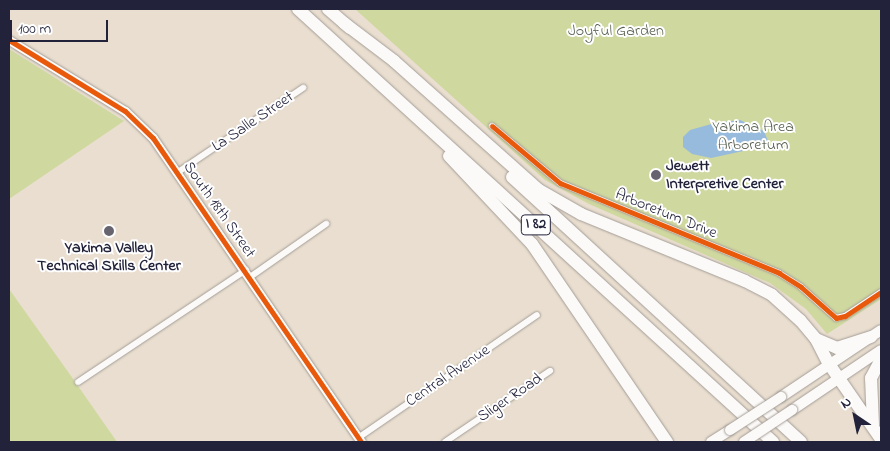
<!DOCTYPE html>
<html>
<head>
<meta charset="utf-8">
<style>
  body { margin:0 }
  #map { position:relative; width:890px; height:451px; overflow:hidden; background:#e9decf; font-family:"Indie Flower",sans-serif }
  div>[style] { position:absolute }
  .green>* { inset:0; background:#cfd89f }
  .water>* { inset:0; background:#97bbdd }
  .roads { filter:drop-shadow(0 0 1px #a39d97) drop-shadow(0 0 1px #a39d97) }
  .street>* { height:6px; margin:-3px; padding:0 3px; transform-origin:3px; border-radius:3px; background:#fcfaf8 }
  .secondary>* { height:9px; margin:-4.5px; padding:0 4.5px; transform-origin:4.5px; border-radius:4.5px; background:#fcfaf8 }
  .primary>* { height:10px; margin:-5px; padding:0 5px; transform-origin:5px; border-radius:5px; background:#fcfaf8 }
  .highway>* { height:12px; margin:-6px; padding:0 6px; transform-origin:6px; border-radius:6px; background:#fcfaf8 }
  .bridges { filter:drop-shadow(0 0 1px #a39d97) drop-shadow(0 0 1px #a39d97) }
  .primary-bridge>* { height:10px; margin:-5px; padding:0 5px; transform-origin:5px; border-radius:5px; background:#fcfaf8 }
  .cycleway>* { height:5px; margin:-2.5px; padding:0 2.5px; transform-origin:2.5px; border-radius:2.5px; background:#e8590c }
  .dots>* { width:14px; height:14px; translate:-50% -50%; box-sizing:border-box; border:2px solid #fff; border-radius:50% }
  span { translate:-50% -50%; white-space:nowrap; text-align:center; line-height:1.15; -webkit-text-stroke:4px #fff; paint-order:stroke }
  .shield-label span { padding:1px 4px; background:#fff; border:1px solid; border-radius:4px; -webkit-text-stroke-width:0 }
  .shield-label { font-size:15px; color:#22223b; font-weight:700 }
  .park-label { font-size:16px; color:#576050 }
  .street-label { font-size:16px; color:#22223b }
  .poi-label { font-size:16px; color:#22223b; font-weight:700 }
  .left { translate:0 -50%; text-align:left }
  .frame { position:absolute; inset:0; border:10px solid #22223b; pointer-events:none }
  .north { position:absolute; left:830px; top:391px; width:50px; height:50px; -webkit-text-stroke:4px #fff; paint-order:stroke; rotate:326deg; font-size:14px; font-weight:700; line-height:20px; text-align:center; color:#22223b }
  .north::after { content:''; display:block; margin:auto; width:18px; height:22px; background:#22223b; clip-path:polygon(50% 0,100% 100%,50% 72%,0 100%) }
  .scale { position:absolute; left:10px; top:20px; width:98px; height:22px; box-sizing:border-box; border:2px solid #22223b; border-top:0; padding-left:6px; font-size:15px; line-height:18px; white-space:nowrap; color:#22223b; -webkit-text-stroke:4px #fff; paint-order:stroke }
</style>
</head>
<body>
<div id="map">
  <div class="green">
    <div style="clip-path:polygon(355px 9px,881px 9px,881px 299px,827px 334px,806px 309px,770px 283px,589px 204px,545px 180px)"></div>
    <div style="clip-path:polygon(9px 49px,124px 121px,9px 199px)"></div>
    <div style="clip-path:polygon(9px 289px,71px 376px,117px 442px,9px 442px)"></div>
  </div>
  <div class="water">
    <div style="clip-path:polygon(740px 120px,764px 131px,768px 141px,766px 146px,711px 158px,692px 154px,683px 147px,683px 137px,690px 130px,715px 123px)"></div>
  </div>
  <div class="roads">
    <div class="street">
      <div style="left:492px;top:126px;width:89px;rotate:40deg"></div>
      <div style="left:560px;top:183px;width:237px;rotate:22.3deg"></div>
      <div style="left:779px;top:273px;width:26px;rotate:32deg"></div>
      <div style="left:801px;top:287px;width:47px;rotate:41.5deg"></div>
      <div style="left:836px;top:318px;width:9px;rotate:-13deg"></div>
      <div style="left:845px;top:316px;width:43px;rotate:-33.7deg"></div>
      <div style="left:178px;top:172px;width:151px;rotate:-33.9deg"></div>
      <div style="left:250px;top:277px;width:93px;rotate:-34.9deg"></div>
      <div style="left:78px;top:382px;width:202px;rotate:-33.7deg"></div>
      <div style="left:358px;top:438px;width:217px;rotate:-34.5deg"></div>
      <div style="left:445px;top:442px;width:127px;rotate:-34.1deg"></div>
    </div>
    <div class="secondary">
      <div style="left:9px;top:40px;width:136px;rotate:31.5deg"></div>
      <div style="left:125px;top:111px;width:39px;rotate:44deg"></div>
      <div style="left:153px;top:138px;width:368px;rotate:55.6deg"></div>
    </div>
    <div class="primary">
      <div style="left:781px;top:397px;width:120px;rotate:-33.8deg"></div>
      <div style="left:792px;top:410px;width:107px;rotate:-34deg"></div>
      <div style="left:711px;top:442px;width:22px;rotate:-32deg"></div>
    </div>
    <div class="highway">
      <div style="left:298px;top:9px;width:643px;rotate:42.35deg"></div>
      <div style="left:328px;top:9px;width:29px;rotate:41deg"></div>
      <div style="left:344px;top:23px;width:63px;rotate:37.2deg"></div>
      <div style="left:394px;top:61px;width:194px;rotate:41.7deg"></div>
      <div style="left:539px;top:190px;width:48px;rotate:29.7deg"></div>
      <div style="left:581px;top:214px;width:177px;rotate:22.2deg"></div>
      <div style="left:745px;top:281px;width:30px;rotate:27deg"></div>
      <div style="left:772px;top:295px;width:38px;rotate:42deg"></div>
      <div style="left:800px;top:320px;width:25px;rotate:50deg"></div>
      <div style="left:816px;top:339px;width:28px;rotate:63deg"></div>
      <div style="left:829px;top:364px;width:91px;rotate:55.3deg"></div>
      <div style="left:449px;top:156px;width:121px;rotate:46.7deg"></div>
      <div style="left:532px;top:244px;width:240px;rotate:55.7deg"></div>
      <div style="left:512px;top:177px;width:392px;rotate:42.5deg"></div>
      <div style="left:816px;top:339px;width:23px;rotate:23deg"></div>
      <div style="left:837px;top:348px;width:36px;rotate:-18deg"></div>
      <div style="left:873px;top:425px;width:47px;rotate:-92.4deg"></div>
      <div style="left:871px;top:378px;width:21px;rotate:-62deg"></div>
    </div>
  </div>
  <div class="bridges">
    <div class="primary-bridge">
      <div style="left:730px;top:430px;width:61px;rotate:-32.9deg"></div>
      <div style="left:744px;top:442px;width:58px;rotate:-33.7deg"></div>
    </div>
  </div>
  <div class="cycleway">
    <div style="left:9px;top:40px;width:136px;rotate:31.5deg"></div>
    <div style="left:125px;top:111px;width:39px;rotate:44deg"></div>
    <div style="left:153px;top:138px;width:368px;rotate:55.6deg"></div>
    <div style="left:492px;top:126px;width:89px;rotate:40deg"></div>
    <div style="left:560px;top:183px;width:237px;rotate:22.3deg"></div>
    <div style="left:779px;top:273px;width:26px;rotate:32deg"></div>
    <div style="left:801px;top:287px;width:47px;rotate:41.5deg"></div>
    <div style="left:836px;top:318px;width:9px;rotate:-13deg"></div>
    <div style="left:845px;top:316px;width:43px;rotate:-33.7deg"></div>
  </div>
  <div class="dots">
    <div style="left:656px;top:175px;background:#68646f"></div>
    <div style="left:109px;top:231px;background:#68646f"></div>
  </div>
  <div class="shield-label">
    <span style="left:536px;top:225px">I 82</span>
  </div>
  <div class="park-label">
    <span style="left:616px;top:31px">Joyful Garden</span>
    <span style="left:753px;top:136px">Yakima Area<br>Arboretum</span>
  </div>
  <div class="street-label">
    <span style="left:253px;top:122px;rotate:-34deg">La Salle Street</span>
    <span style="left:219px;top:210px;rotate:55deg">South 18th Street</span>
    <span style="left:666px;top:214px;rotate:22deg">Arboretum Drive</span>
    <span style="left:448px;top:376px;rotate:-34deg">Central Avenue</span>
    <span style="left:510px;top:398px;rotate:-34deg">Sliger Road</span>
  </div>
  <div class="poi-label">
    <span class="left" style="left:666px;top:175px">Jewett<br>Interpretive Center</span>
    <span style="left:109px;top:257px">Yakima Valley<br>Technical Skills Center</span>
  </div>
  <div class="frame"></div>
  <div class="north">N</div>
  <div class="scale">100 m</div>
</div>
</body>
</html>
